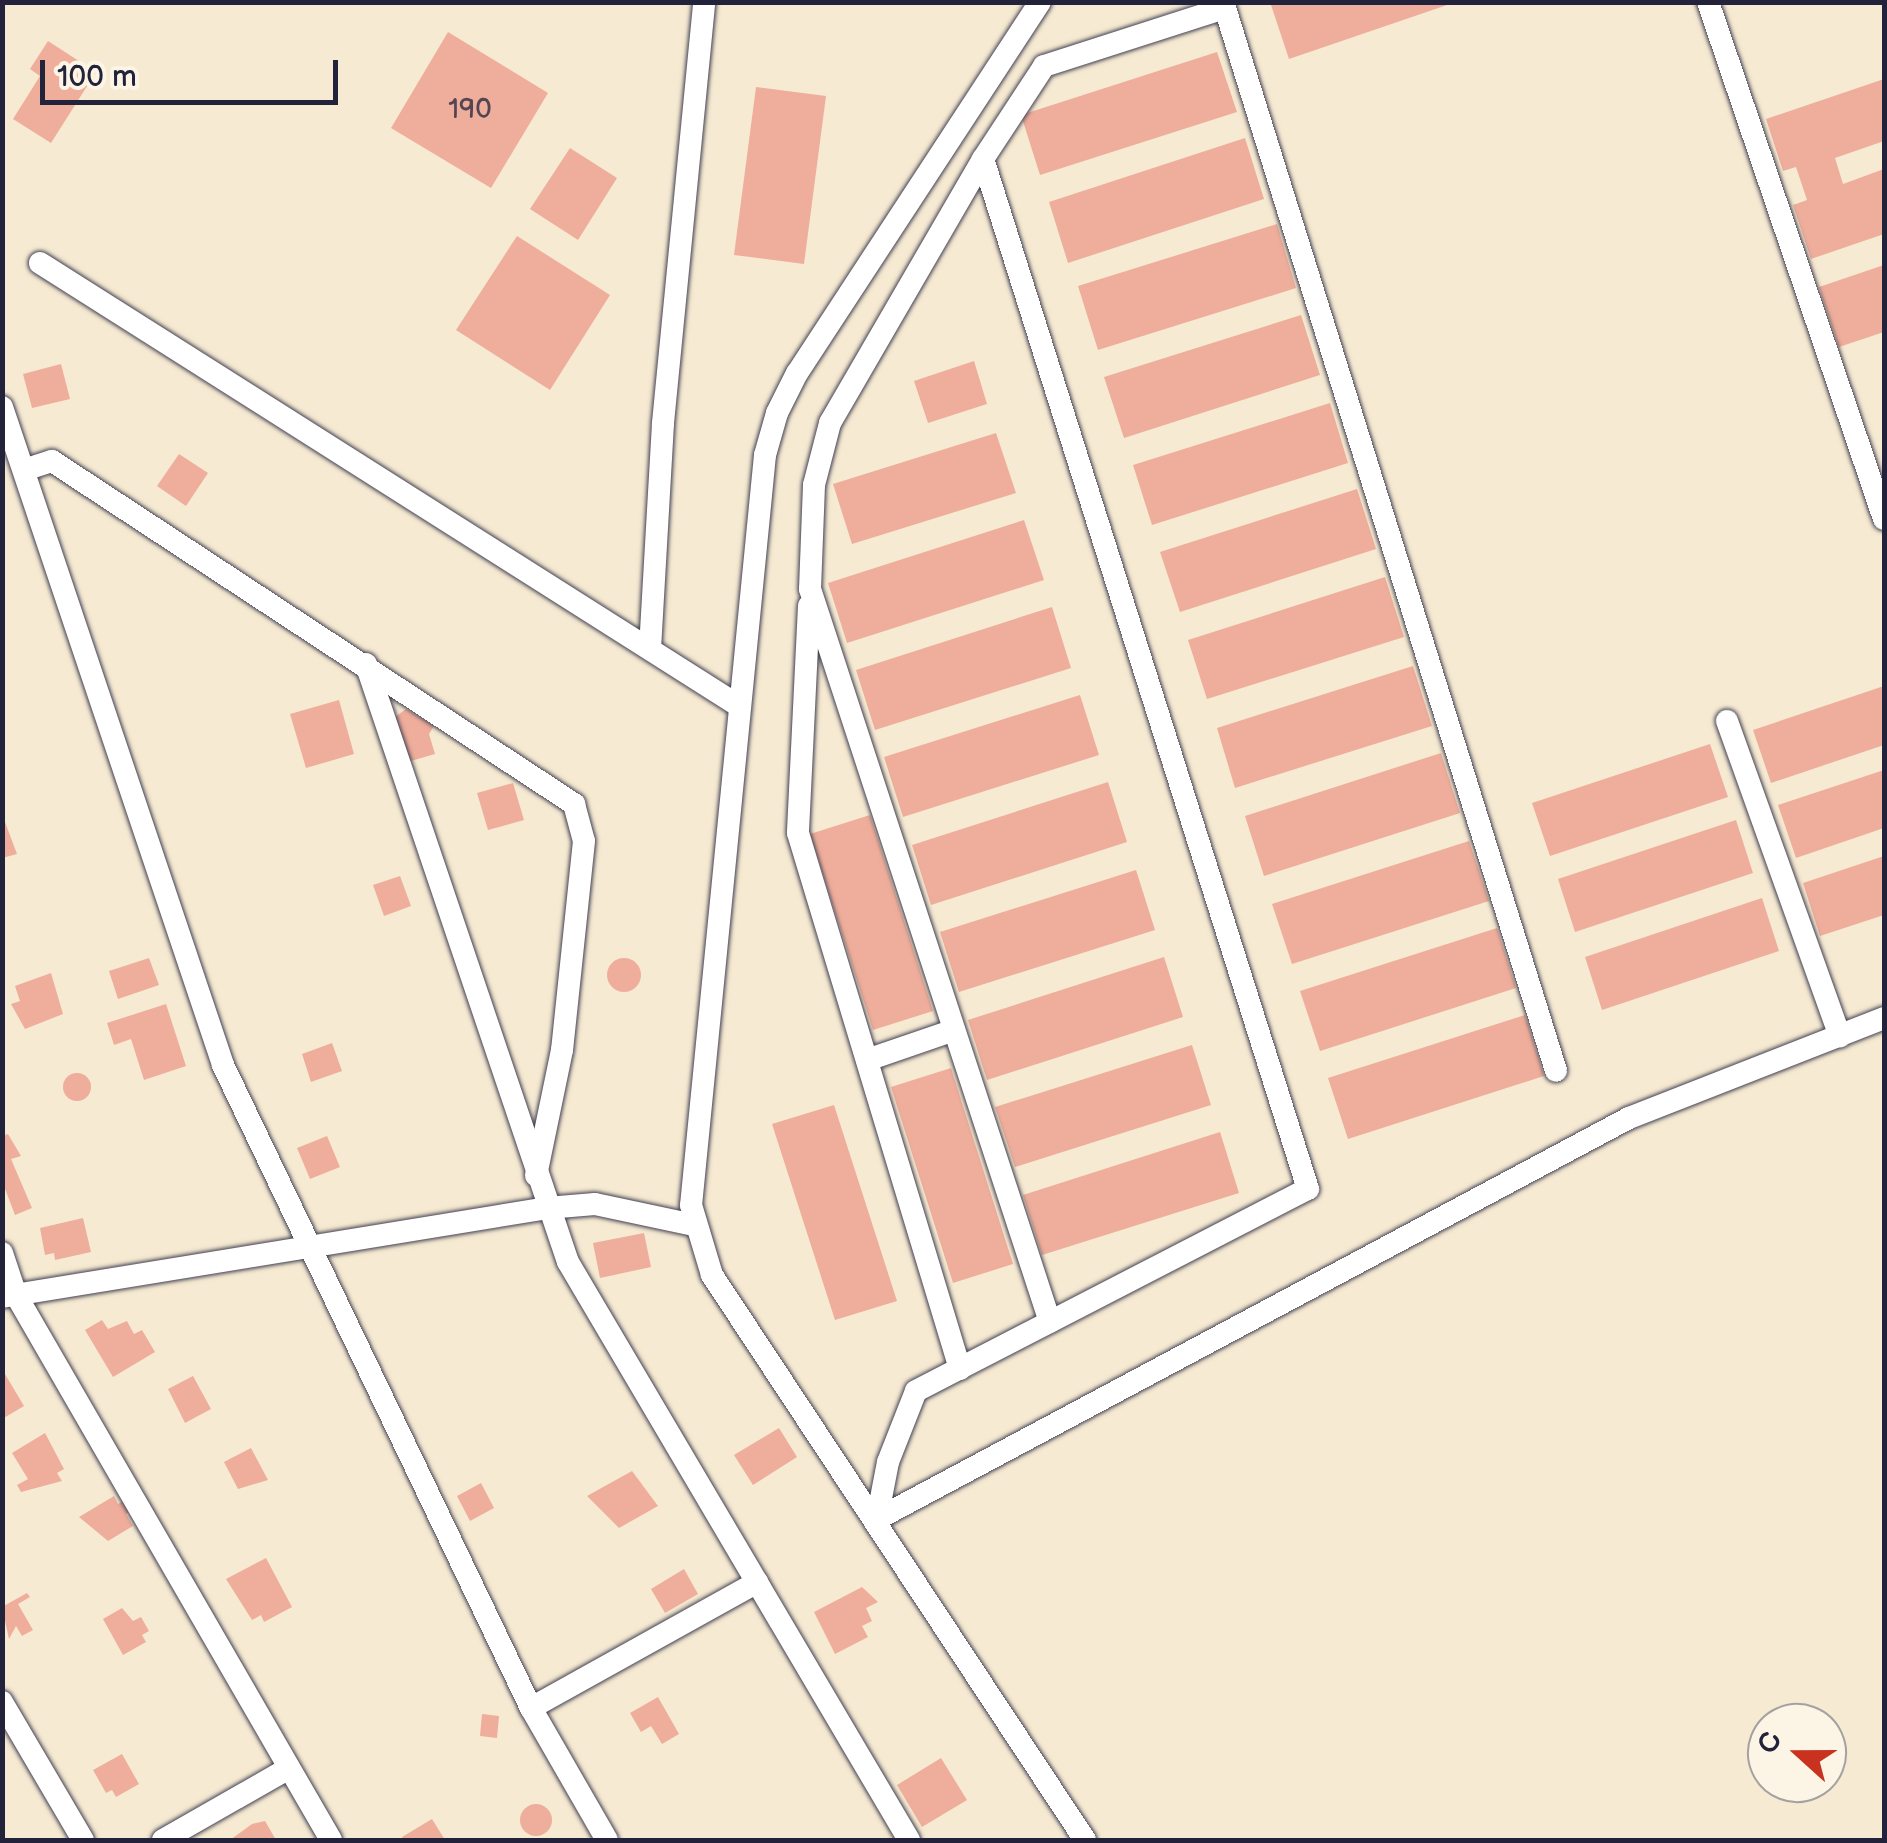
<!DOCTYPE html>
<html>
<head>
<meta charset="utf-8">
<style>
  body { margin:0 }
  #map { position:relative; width:1887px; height:1843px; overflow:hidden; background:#f6ead2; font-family:"Balsamiq Sans",sans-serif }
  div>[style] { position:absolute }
  .building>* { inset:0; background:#efae9b }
  .round { border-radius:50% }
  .roads { filter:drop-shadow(0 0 2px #424052) drop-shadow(0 0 2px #424052) }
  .minor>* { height:22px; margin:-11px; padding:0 11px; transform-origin:11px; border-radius:11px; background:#fff }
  span { translate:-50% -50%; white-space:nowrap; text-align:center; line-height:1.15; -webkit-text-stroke:8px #fcf5e5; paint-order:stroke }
  .number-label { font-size:28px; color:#554553 }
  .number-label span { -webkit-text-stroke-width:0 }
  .frame { position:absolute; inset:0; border:5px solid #22223b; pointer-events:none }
  .north { position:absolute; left:1747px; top:1703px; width:100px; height:100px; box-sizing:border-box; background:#fcf5e5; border:2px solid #a5a1a1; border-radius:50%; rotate:291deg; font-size:28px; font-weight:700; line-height:40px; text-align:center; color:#22223b }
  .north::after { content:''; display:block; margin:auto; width:35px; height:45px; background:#c8321e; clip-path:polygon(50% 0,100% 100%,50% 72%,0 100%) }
  .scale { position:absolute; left:40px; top:60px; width:298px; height:45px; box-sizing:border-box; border:5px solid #22223b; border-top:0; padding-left:12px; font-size:30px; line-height:35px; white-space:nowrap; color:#22223b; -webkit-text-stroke:8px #fcf5e5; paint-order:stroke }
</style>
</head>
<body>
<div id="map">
  <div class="building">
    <div style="clip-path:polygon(1270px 2px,1453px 2px,1453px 3px,1289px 59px)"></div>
    <div style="clip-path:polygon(448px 32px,548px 93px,491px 188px,391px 128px)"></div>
    <div style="clip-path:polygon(48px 41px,96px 72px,51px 143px,13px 119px,40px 76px,30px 69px)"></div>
    <div style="clip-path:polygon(1217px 52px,1237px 112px,1040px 175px,1021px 115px)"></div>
    <div style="clip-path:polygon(1884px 79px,1884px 141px,1835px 158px,1843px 184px,1884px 169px,1884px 234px,1811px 259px,1793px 205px,1807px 200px,1796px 167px,1783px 171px,1766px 119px)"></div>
    <div style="clip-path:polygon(756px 87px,826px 96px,804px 264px,734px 255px)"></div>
    <div style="clip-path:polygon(1245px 138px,1264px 199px,1068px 263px,1049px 202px)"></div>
    <div style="clip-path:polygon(570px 148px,617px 178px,578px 240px,530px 209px)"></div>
    <div style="clip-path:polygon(1277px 224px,1296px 288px,1098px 350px,1078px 286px)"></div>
    <div style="clip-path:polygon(517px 236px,610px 295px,550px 390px,456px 330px)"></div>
    <div style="clip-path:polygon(1884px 265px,1884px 332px,1839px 347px,1819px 287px)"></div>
    <div style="clip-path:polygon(1301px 315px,1320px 375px,1124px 438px,1104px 377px)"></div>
    <div style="clip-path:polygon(974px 361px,987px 404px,928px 423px,914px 381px)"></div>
    <div style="clip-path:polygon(61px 364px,70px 399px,32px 408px,23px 374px)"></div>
    <div style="clip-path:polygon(1330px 403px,1348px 463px,1152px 525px,1133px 465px)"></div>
    <div style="clip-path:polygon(996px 433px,1016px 493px,852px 544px,833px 484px)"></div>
    <div style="clip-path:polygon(179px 454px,208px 473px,186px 506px,157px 486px)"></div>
    <div style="clip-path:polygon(1357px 489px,1376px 549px,1180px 612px,1160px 552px)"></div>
    <div style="clip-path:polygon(1024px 520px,1044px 580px,847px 643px,828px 583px)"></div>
    <div style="clip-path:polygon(1385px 577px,1404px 637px,1207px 699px,1188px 640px)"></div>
    <div style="clip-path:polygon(1052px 607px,1071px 668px,875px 730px,856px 670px)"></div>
    <div style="clip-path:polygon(1413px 666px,1432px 726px,1235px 788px,1217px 728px)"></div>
    <div style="clip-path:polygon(1884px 686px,1884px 745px,1771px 783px,1753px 730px)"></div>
    <div style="clip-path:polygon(1080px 695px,1099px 755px,903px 817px,884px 757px)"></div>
    <div style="clip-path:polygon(339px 700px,354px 754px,306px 768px,290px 714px)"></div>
    <div style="clip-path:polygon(406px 709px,434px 726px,429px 734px,435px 754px,404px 763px,391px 720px)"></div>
    <div style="clip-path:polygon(1710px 744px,1728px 797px,1550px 856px,1532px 803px)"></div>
    <div style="clip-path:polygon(1441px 753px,1460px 813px,1264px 876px,1245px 816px)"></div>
    <div style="clip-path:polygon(1884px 770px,1884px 828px,1796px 858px,1778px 805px)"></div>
    <div style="clip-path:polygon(1108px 782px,1127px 842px,931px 905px,912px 845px)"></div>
    <div style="clip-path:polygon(513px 783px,524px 820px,488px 830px,477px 793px)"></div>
    <div style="clip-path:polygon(2px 814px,17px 854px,2px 858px)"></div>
    <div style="clip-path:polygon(870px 815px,933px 1011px,873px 1030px,810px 834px)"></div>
    <div style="clip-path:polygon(1736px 820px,1753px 873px,1575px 932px,1558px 879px)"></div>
    <div style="clip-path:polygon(1469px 841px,1489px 901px,1292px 964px,1272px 904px)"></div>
    <div style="clip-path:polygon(1884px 856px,1884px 915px,1820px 936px,1803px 883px)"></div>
    <div style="clip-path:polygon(1136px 870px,1155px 930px,959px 992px,940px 932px)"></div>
    <div style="clip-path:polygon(400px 876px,411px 906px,384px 916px,373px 885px)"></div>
    <div style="clip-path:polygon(1762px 898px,1779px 951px,1602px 1010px,1585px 957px)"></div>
    <div style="clip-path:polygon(1497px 928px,1516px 988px,1320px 1051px,1300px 991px)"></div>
    <div style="clip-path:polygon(1164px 957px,1183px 1017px,987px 1080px,968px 1020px)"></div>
    <div style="clip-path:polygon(149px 958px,159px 985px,118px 999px,109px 971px)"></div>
    <div class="round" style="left:607px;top:958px;width:34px;height:34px"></div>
    <div style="clip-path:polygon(51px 973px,63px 1014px,25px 1029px,11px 1004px,20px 1001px,15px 986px)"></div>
    <div style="clip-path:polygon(166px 1004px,186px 1066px,144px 1080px,131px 1039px,114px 1045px,107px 1023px)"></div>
    <div style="clip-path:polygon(1525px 1015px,1544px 1076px,1348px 1139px,1328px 1078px)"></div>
    <div style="clip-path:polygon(332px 1043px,342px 1071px,311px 1082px,302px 1054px)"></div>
    <div style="clip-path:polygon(1192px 1045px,1211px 1105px,1015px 1167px,995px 1107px)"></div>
    <div style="clip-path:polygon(951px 1068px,1013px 1264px,953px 1283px,891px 1087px)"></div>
    <div class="round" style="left:63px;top:1073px;width:28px;height:28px"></div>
    <div style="clip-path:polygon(834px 1105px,897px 1301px,835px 1320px,772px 1124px)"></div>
    <div style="clip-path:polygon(1220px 1132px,1239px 1193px,1042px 1255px,1023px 1195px)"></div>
    <div style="clip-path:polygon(8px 1134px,21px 1156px,11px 1159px,32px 1208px,15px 1215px,2px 1181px,2px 1136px)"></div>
    <div style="clip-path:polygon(327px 1136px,340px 1167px,310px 1179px,297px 1148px)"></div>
    <div style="clip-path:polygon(83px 1218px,91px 1252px,55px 1260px,54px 1253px,45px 1255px,40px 1228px)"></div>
    <div style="clip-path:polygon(644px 1233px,651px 1267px,600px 1278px,593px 1243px)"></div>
    <div style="clip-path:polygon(102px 1320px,108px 1329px,127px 1321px,134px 1334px,142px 1330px,155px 1352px,113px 1377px,85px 1330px)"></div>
    <div style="clip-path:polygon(2px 1369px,24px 1406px,2px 1419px)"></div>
    <div style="clip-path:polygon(193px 1376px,211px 1409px,185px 1423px,168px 1389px)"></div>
    <div style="clip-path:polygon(779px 1428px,797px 1457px,753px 1485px,734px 1455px)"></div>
    <div style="clip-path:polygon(45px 1433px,64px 1469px,57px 1473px,62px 1481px,21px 1492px,17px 1485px,28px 1479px,12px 1453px)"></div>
    <div style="clip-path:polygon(251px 1448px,268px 1480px,238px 1489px,224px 1462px)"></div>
    <div style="clip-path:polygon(632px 1471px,658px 1506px,619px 1528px,587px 1496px)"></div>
    <div style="clip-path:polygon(481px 1483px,494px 1508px,470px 1521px,457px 1496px)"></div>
    <div style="clip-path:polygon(114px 1496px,118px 1504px,129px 1498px,135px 1508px,126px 1514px,133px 1526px,108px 1541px,79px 1517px)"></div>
    <div style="clip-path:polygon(266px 1558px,292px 1607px,264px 1622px,261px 1615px,252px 1620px,226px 1579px)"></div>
    <div style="clip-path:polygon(684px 1569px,698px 1594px,665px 1613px,651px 1589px)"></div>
    <div style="clip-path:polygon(862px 1587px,878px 1602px,866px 1608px,872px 1621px,862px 1626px,868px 1637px,835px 1654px,814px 1612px)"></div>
    <div style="clip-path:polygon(27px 1593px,30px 1597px,18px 1604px,33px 1630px,22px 1636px,16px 1626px,9px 1639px,2px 1607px)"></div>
    <div style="clip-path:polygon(122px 1608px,133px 1621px,141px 1617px,149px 1631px,142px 1635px,146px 1642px,123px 1655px,103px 1619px)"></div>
    <div style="clip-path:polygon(658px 1697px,679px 1734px,662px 1744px,651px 1726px,641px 1732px,630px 1713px)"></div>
    <div style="clip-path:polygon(482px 1714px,499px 1716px,497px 1738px,480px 1736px)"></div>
    <div style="clip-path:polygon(122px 1754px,139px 1784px,116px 1797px,112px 1790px,106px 1793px,93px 1770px)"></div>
    <div style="clip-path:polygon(941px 1758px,967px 1800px,922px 1827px,897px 1785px)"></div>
    <div class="round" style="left:520px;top:1804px;width:32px;height:32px"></div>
    <div style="clip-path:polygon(432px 1819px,445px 1840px,404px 1840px,402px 1837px)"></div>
    <div style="clip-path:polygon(265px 1821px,276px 1840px,230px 1840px,252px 1824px)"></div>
  </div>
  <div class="roads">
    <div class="minor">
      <div style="left:1040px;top:2px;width:443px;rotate:123.2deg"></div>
      <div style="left:797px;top:373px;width:45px;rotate:116.6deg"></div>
      <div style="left:777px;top:413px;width:44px;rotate:105.9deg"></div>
      <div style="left:765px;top:455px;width:754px;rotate:95.63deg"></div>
      <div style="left:691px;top:1205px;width:73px;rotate:73.3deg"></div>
      <div style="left:712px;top:1275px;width:677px;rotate:56.57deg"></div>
      <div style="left:1708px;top:2px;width:546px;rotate:71.2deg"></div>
      <div style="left:983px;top:159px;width:305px;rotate:120.1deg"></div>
      <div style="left:830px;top:423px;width:64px;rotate:104.5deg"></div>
      <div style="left:814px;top:485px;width:104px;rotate:92.2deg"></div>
      <div style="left:810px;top:589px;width:771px;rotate:71.87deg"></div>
      <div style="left:40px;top:263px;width:828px;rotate:32.36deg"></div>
      <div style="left:2px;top:407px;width:694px;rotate:71.43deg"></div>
      <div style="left:223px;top:1065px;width:713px;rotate:64.41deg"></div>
      <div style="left:531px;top:1708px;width:152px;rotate:60.1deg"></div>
      <div style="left:24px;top:470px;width:29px;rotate:-18deg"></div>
      <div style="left:52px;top:461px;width:625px;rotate:33.31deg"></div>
      <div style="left:574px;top:804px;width:38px;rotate:75deg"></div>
      <div style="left:584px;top:841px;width:210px;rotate:96deg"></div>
      <div style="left:562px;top:1050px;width:128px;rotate:101.7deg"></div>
      <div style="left:809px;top:606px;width:227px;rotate:92.8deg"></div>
      <div style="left:798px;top:833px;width:560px;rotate:73.18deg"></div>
      <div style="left:650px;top:649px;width:226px;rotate:-86.7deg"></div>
      <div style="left:663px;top:423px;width:423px;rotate:-84.4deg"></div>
      <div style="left:366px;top:664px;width:631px;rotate:71.34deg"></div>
      <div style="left:568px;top:1262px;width:671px;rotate:59.46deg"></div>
      <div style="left:1727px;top:721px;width:335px;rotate:70.3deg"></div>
      <div style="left:867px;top:1060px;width:92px;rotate:-19deg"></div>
      <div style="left:2px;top:1253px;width:44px;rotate:71.6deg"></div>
      <div style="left:16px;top:1295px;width:629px;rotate:59.97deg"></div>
      <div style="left:2px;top:1297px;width:552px;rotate:-9.27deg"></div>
      <div style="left:547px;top:1208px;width:48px;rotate:-4.8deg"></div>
      <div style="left:595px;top:1204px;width:101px;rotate:12deg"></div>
      <div style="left:877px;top:1519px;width:58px;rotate:-79.1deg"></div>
      <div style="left:888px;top:1462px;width:76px;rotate:-68.5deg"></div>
      <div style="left:916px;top:1391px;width:441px;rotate:-27.3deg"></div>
      <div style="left:1308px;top:1189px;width:1080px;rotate:-107.51deg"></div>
      <div style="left:983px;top:159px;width:111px;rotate:-56.7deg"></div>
      <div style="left:1044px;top:66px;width:190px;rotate:-17.8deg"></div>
      <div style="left:1225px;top:8px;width:1113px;rotate:72.7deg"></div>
      <div style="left:877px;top:1519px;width:852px;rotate:-28.07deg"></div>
      <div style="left:1629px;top:1118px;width:274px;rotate:-21.4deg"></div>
      <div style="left:2px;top:1702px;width:160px;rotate:59.6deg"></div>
      <div style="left:531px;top:1708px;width:259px;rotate:-29.1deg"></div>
      <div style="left:163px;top:1840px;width:145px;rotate:-29.7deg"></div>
    </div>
  </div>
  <div class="number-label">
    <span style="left:470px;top:110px">190</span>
  </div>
  <div class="frame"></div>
  <div class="north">С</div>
  <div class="scale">100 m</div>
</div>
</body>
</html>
